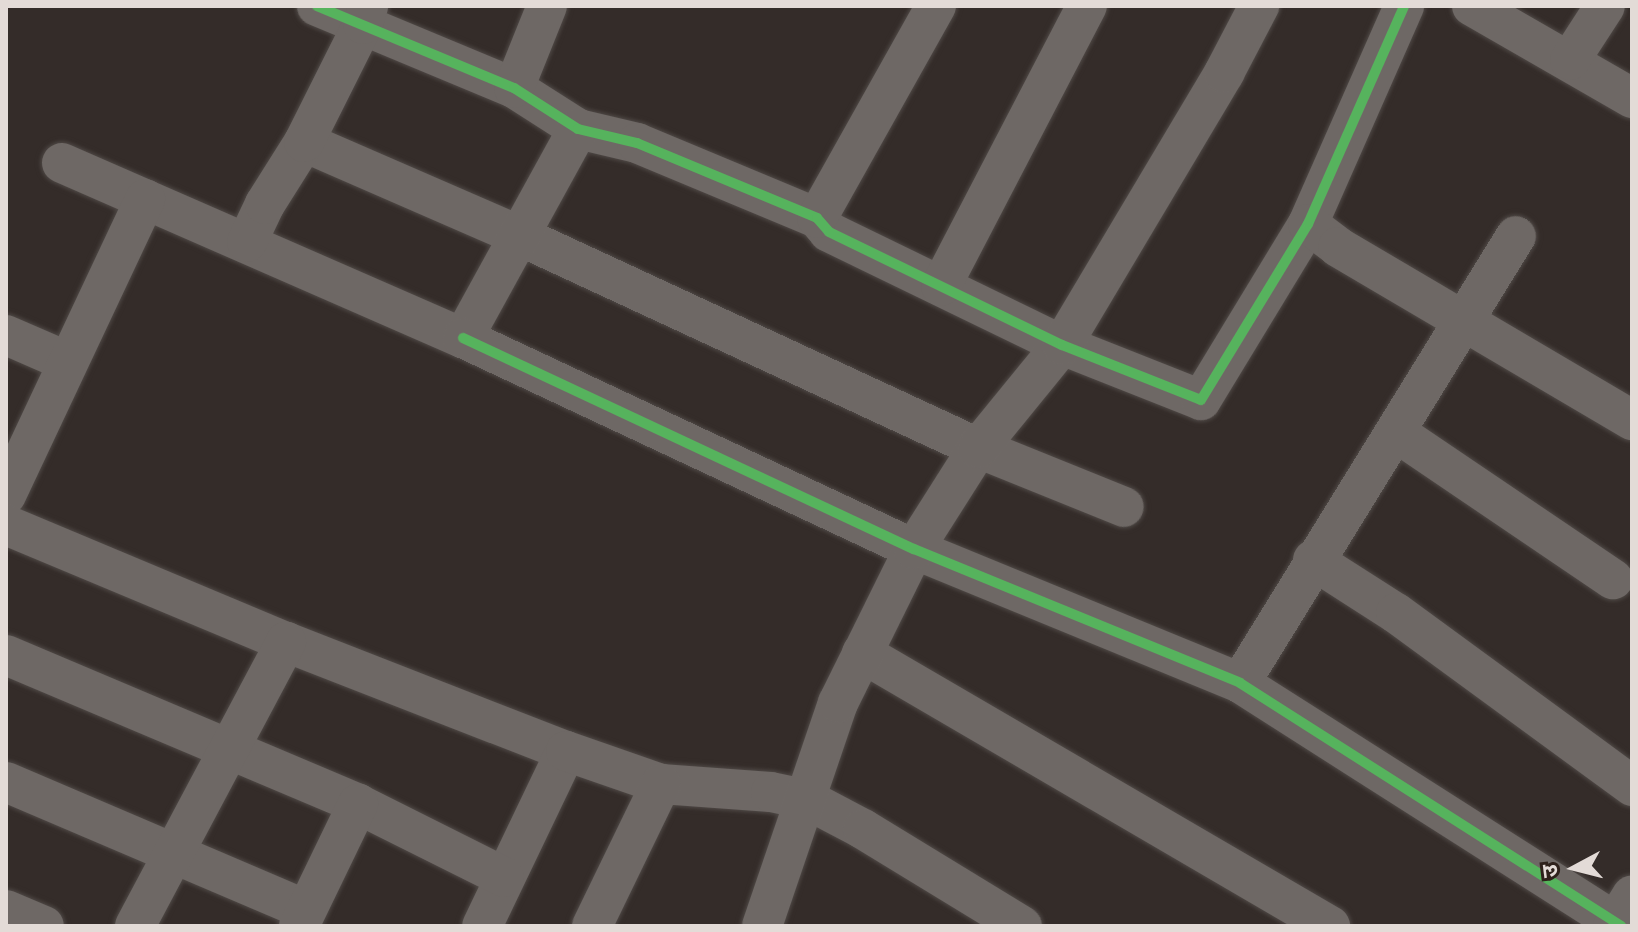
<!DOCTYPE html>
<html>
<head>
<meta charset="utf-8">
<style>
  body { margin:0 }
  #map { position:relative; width:1638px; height:932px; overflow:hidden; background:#342c29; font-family:Cabin,"Noto Sans Devanagari",sans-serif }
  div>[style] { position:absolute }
  .roads { filter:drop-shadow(0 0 2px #4f4946) drop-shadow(0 0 2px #4f4946) }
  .minor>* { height:40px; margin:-20px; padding:0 20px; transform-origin:20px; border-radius:20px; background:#6e6865 }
  .cycleway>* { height:10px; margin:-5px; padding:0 5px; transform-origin:5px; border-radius:5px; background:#56b35d }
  span { translate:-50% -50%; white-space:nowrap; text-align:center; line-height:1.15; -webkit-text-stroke:6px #2e211b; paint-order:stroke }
  .frame { position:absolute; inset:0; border:8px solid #e3dbd7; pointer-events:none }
  .north { position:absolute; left:1534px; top:828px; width:80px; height:80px; -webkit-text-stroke:6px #2e211b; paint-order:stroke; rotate:263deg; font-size:22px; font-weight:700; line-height:32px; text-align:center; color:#e3dbd7 }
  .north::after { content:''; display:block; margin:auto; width:28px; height:36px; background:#e3dbd7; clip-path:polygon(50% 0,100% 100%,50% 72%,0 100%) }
</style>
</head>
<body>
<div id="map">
  <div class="roads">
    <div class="minor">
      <div style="left:317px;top:6px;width:213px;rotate:22.6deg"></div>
      <div style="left:514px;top:88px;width:76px;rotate:32.6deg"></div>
      <div style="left:578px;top:129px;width:61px;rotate:13.3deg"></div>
      <div style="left:637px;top:143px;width:195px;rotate:22.6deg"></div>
      <div style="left:817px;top:218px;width:18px;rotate:49deg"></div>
      <div style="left:829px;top:232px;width:259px;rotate:25.9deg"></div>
      <div style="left:1062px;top:345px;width:149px;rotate:21.6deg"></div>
      <div style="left:1201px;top:400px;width:206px;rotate:-58.7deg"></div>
      <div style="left:1308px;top:224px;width:238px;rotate:-66.2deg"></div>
      <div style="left:1472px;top:6px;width:185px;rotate:29.9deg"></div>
      <div style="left:1570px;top:60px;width:64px;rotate:-57.1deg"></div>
      <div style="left:514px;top:88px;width:88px;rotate:-68.1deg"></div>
      <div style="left:304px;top:142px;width:236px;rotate:23.5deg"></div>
      <div style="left:520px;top:236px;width:505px;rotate:24.84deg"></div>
      <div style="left:978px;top:448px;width:157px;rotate:22deg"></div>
      <div style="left:62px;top:163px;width:438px;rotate:23.6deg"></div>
      <div style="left:463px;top:338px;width:239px;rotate:-61.2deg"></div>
      <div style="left:817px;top:218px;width:243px;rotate:-60.7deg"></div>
      <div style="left:1308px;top:224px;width:38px;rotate:37deg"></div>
      <div style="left:1338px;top:247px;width:341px;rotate:30.5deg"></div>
      <div style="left:247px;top:242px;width:42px;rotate:-64.7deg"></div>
      <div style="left:265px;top:204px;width:73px;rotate:-57.8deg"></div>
      <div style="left:304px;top:142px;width:132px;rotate:-63.4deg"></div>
      <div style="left:363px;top:24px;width:19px;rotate:-74deg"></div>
      <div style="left:941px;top:286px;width:316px;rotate:-62.5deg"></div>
      <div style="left:6px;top:335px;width:65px;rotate:23.4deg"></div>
      <div style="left:463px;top:338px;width:498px;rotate:25.1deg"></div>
      <div style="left:914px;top:549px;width:352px;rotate:22.3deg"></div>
      <div style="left:1240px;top:683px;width:452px;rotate:32.5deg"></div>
      <div style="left:1397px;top:433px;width:261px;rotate:34.1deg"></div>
      <div style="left:6px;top:495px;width:327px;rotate:-64.8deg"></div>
      <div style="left:6px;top:525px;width:303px;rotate:22.7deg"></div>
      <div style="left:286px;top:642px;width:300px;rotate:21.3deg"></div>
      <div style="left:566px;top:751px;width:194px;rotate:115.6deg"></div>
      <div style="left:1313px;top:560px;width:98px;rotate:32.6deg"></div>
      <div style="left:1396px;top:613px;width:293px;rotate:36.2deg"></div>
      <div style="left:862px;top:653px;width:542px;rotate:30.26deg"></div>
      <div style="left:6px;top:655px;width:382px;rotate:22.9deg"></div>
      <div style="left:358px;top:804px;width:163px;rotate:26.6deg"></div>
      <div style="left:1240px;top:683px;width:525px;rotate:-58.31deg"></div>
      <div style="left:566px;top:751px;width:101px;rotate:19.2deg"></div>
      <div style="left:661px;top:784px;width:110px;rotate:4.2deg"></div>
      <div style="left:771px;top:792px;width:38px;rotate:12deg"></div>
      <div style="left:808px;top:800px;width:62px;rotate:27.8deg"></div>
      <div style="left:863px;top:829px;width:186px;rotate:31.4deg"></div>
      <div style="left:6px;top:782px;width:326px;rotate:23.1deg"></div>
      <div style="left:6px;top:910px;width:41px;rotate:22.8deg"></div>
      <div style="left:135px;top:926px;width:322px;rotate:-62deg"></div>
      <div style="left:299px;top:926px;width:136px;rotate:-64.2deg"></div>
      <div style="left:592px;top:926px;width:158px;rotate:-64.1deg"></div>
      <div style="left:762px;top:926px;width:236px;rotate:-71.2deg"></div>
      <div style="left:838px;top:703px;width:172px;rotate:-63.7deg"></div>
      <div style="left:914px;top:549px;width:120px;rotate:-57.6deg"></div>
      <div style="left:978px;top:448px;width:133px;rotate:-50.8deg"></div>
      <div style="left:1062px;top:345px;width:317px;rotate:-59.2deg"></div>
      <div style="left:1224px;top:73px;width:76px;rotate:-62.4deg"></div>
      <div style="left:1613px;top:926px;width:36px;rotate:-58deg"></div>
    </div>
  </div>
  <div class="cycleway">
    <div style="left:317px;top:6px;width:213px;rotate:22.6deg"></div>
    <div style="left:514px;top:88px;width:76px;rotate:32.6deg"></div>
    <div style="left:578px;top:129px;width:61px;rotate:13.3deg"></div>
    <div style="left:637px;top:143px;width:195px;rotate:22.6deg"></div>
    <div style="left:817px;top:218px;width:18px;rotate:49deg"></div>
    <div style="left:829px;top:232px;width:259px;rotate:25.9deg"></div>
    <div style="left:1062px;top:345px;width:149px;rotate:21.6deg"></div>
    <div style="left:1201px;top:400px;width:206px;rotate:-58.7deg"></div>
    <div style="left:1308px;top:224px;width:238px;rotate:-66.2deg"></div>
    <div style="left:463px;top:338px;width:498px;rotate:25.1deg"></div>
    <div style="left:914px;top:549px;width:352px;rotate:22.3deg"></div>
    <div style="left:1240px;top:683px;width:452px;rotate:32.5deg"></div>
  </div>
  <div class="frame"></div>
  <div class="north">उ</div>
</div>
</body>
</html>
